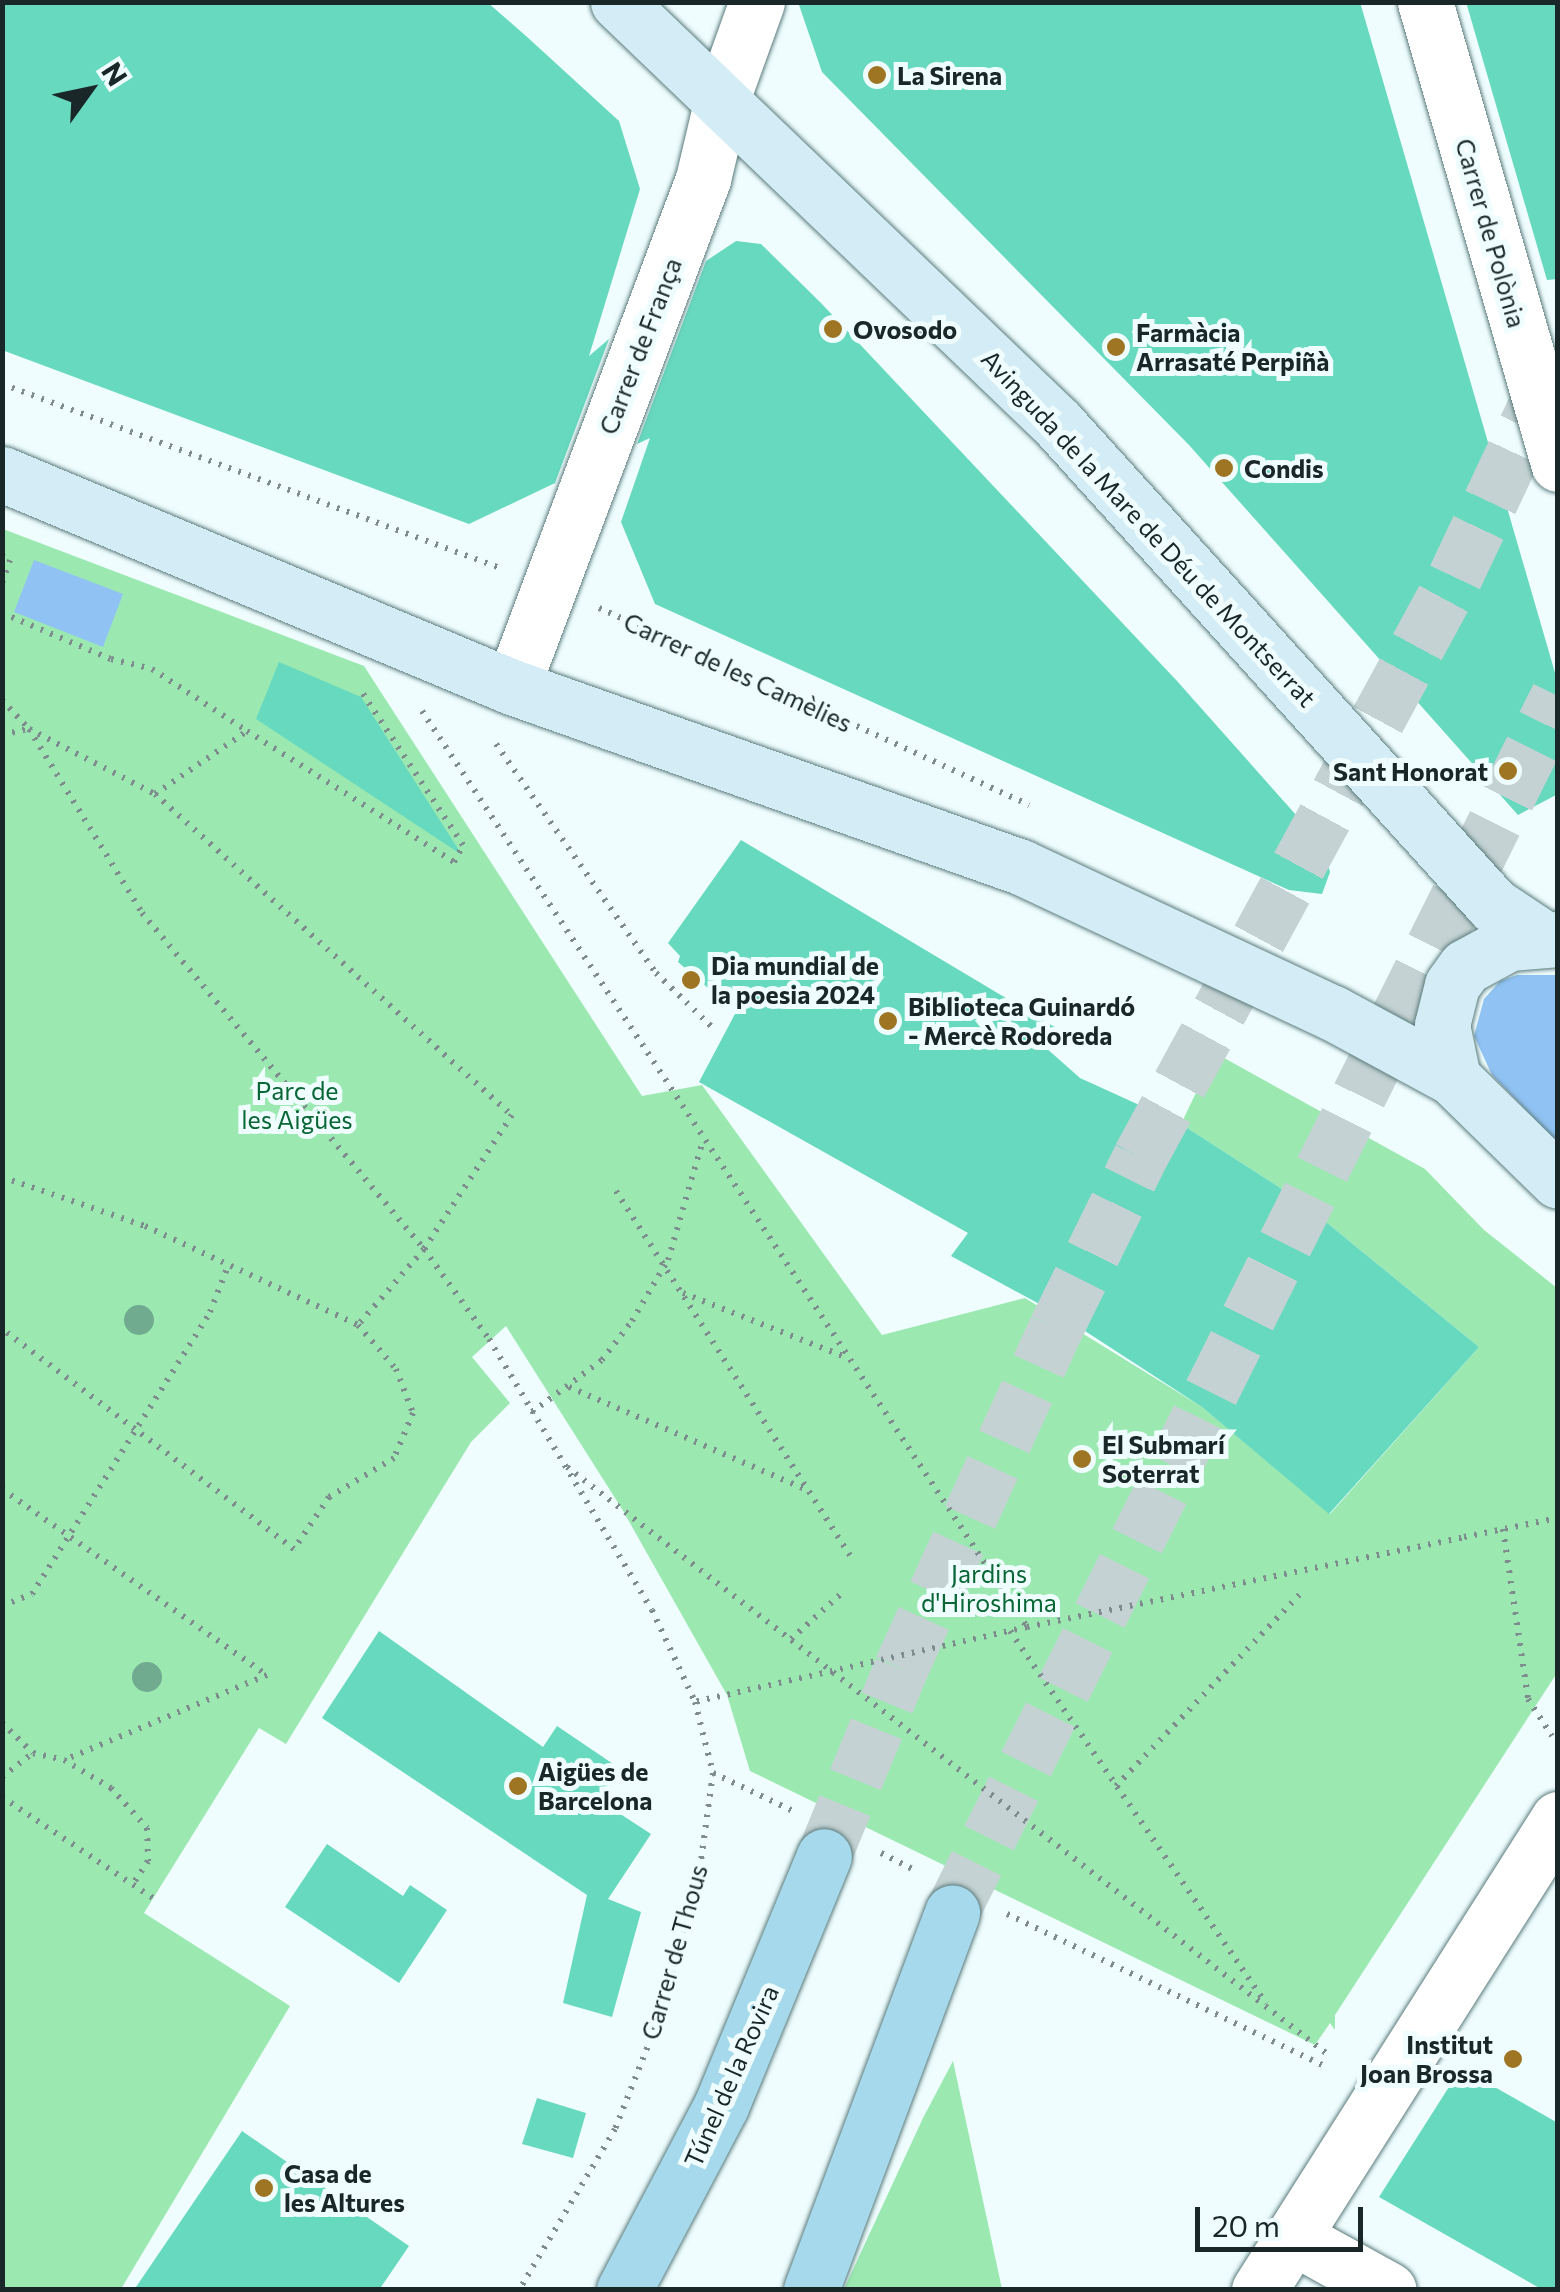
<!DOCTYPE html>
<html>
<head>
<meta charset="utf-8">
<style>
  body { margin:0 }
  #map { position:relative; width:1560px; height:2292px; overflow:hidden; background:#effdfe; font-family:Commissioner,sans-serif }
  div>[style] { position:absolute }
  .green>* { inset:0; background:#9be9b1 }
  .water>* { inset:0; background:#90c3f4 }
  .building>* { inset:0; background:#67d9bf }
  .primary-tunnel>* { height:55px; margin-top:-27.5px; transform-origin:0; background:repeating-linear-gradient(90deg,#c4d2d3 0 55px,transparent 0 83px) }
  .path>* { height:6px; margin-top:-3px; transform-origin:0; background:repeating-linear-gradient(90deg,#7e8c8d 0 2.5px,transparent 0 10.5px) }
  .roads { filter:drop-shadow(0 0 2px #5b7b7c) drop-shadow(0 0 2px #5b7b7c) }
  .street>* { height:55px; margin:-27.5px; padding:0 27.5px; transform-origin:27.5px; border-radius:27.5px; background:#fff }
  .secondary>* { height:55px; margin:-27.5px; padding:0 27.5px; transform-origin:27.5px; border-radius:27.5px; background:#d3ecf5 }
  .primary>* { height:55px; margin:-27.5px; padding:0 27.5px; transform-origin:27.5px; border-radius:27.5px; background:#a6d9eb }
  .path-bridge>* { height:6px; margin-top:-3px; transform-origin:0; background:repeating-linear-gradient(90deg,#7e8c8d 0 2.5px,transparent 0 10.5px) }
  .trees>* { width:30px; height:30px; margin:-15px; border-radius:50%; background:#70aa8f }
  .dots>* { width:28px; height:28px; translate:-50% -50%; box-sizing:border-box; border:5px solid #effdfe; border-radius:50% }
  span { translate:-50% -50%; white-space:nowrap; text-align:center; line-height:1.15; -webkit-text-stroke:10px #effdfe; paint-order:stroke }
  .poi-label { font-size:25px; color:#1a2728; font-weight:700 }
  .left { translate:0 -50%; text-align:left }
  .right { translate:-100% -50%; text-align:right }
  .street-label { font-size:25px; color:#1a2728 }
  .park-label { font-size:25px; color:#096635 }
  .frame { position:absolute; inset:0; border:5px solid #1a2728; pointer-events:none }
  .north { position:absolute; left:40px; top:40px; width:100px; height:100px; -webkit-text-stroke:8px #effdfe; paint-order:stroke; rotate:57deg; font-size:28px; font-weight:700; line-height:40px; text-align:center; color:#1a2728 }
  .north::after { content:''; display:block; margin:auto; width:35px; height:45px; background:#1a2728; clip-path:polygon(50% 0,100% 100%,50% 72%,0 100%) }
  .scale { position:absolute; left:1195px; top:2207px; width:168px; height:45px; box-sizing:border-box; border:5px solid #1a2728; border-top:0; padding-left:12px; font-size:30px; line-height:35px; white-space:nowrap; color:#1a2728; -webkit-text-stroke:8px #effdfe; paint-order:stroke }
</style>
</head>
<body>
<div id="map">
  <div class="green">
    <div style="clip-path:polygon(3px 529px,364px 666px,642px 1096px,702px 1085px,882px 1335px,1025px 1298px,1202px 1407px,1330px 1514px,1479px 1347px,1299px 1200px,1181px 1124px,1215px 1053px,1425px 1169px,1484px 1230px,1557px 1288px,1557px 1673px,1335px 2015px,1335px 2030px,1330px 2023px,1315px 2045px,750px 1771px,727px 1695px,622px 1509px,506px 1326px,472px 1357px,510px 1403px,471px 1442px,286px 1744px,259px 1728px,144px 1913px,290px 2006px,121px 2289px,3px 2289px)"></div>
    <div style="clip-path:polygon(953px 2061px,1002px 2289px,844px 2289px,923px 2118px)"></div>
  </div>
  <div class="water">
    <div style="clip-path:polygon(34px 560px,123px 594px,103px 647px,14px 612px)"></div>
    <div style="clip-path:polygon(1517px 975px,1557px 975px,1557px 1142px,1492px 1075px,1474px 1036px,1484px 999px,1500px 981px)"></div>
  </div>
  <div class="building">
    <div style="clip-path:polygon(2px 2px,487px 2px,526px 36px,619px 121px,640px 189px,589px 356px,609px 339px,555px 483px,469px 524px,2px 350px)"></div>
    <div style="clip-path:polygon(798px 2px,1360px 2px,1558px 683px,1558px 794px,1518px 815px,1189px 445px,822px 72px)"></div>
    <div style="clip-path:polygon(1466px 2px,1558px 2px,1558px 279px,1547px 280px)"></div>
    <div style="clip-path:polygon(736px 241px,761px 244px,821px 303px,1177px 681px,1321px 843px,1330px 872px,1322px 894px,1289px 890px,655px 604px,621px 522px,650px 438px,637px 444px,706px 261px)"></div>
    <div style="clip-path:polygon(279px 662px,361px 697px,462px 855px,256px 719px)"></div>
    <div style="clip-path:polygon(741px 840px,1058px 1029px,1045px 1047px,1080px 1078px,1181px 1124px,1299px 1200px,1479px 1347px,1329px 1514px,1202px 1407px,1065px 1318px,951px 1256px,968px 1233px,699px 1082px,736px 1012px,678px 962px,680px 956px,668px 943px)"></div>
    <div style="clip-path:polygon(379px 1631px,543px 1747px,557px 1726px,622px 1770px,602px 1802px,651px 1834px,608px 1899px,641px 1912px,612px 2017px,563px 2003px,587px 1895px,322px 1718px)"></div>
    <div style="clip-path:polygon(327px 1844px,403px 1896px,410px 1885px,447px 1910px,399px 1983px,285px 1907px)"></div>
    <div style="clip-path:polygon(1461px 2068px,1558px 2123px,1558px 2290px,1543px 2290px,1379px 2197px)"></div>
    <div style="clip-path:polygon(537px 2098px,586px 2113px,573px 2158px,522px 2144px)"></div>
    <div style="clip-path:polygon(242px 2131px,409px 2246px,379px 2290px,134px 2290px)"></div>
  </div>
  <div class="primary-tunnel">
    <div style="left:824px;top:1856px;width:203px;rotate:-67.7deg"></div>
    <div style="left:901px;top:1668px;width:374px;rotate:-65.5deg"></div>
    <div style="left:1056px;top:1328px;width:191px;rotate:-63.8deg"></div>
    <div style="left:1140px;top:1157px;width:660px;rotate:-61.49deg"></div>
    <div style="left:1455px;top:577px;width:242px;rotate:-64.8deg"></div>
    <div style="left:952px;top:1912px;width:1359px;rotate:-63.51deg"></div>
  </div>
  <div class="path">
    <div style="left:2px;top:384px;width:531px;rotate:20.28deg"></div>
    <div style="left:2px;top:556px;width:9px;rotate:27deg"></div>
    <div style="left:10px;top:560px;width:24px;rotate:109deg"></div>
    <div style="left:599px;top:608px;width:473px;rotate:24.6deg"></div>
    <div style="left:2px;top:613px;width:118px;rotate:22.9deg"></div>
    <div style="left:111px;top:659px;width:42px;rotate:13.7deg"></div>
    <div style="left:152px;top:669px;width:113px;rotate:33.1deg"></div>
    <div style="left:2px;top:700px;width:40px;rotate:47deg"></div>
    <div style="left:29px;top:729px;width:142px;rotate:27.3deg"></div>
    <div style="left:155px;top:794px;width:112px;rotate:-34.4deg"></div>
    <div style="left:247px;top:731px;width:245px;rotate:32.3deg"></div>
    <div style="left:454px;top:862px;width:19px;rotate:-62deg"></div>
    <div style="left:463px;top:845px;width:188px;rotate:-123.5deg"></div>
    <div style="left:422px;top:711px;width:1098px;rotate:56.56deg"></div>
    <div style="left:1027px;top:1627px;width:340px;rotate:167.3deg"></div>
    <div style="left:2px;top:735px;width:28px;rotate:-13deg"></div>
    <div style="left:29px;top:729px;width:216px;rotate:58.4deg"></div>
    <div style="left:142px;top:913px;width:439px;rotate:50deg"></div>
    <div style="left:424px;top:1249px;width:111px;rotate:54.2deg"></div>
    <div style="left:489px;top:1339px;width:316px;rotate:59deg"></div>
    <div style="left:652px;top:1610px;width:102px;rotate:64.9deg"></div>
    <div style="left:695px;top:1702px;width:73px;rotate:75.8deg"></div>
    <div style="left:713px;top:1773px;width:118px;rotate:97.8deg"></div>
    <div style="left:697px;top:1890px;width:144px;rotate:106.9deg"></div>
    <div style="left:655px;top:2028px;width:109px;rotate:111.6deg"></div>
    <div style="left:615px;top:2129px;width:187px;rotate:120.8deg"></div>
    <div style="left:496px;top:744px;width:279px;rotate:55.1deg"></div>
    <div style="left:656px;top:973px;width:82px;rotate:44deg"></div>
    <div style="left:155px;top:794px;width:480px;rotate:42deg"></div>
    <div style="left:512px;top:1115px;width:160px;rotate:123.3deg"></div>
    <div style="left:424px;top:1249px;width:101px;rotate:131deg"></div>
    <div style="left:2px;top:1177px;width:151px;rotate:18.9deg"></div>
    <div style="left:145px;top:1226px;width:235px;rotate:24.9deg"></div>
    <div style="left:358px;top:1325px;width:58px;rotate:49.2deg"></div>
    <div style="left:396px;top:1369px;width:47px;rotate:68.9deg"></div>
    <div style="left:413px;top:1413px;width:49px;rotate:112.9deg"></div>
    <div style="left:394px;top:1458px;width:76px;rotate:149deg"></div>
    <div style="left:329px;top:1497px;width:63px;rotate:123.9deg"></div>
    <div style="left:294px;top:1549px;width:366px;rotate:-143deg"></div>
    <div style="left:616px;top:1191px;width:433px;rotate:57.3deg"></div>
    <div style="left:683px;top:1293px;width:177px;rotate:21.5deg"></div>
    <div style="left:569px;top:1387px;width:257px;rotate:23.4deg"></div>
    <div style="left:532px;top:1412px;width:87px;rotate:-36.6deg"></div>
    <div style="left:602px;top:1360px;width:49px;rotate:-52.4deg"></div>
    <div style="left:632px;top:1321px;width:71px;rotate:-59.5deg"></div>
    <div style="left:668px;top:1260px;width:125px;rotate:-73.7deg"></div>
    <div style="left:567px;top:1467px;width:964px;rotate:37.67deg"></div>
    <div style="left:2px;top:1489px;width:324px;rotate:35.1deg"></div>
    <div style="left:267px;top:1675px;width:220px;rotate:157.3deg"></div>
    <div style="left:1503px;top:1529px;width:172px;rotate:81.6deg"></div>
    <div style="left:1528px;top:1699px;width:44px;rotate:57deg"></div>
    <div style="left:1464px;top:1537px;width:96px;rotate:-11.4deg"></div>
    <div style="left:2px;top:1606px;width:32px;rotate:-22deg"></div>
    <div style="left:32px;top:1594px;width:333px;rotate:-57.7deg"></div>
    <div style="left:210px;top:1312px;width:49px;rotate:-68.6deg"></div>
    <div style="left:1010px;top:1631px;width:452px;rotate:55.5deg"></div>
    <div style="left:791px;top:1639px;width:69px;rotate:-42deg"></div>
    <div style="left:2px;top:1723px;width:43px;rotate:44.1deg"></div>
    <div style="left:713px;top:1773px;width:89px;rotate:25.4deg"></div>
    <div style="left:2px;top:1777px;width:39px;rotate:-38deg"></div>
    <div style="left:33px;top:1753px;width:32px;rotate:13deg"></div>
    <div style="left:64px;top:1760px;width:55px;rotate:30.8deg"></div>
    <div style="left:111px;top:1788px;width:54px;rotate:48deg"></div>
    <div style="left:147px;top:1828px;width:33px;rotate:88deg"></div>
    <div style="left:148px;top:1861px;width:27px;rotate:123deg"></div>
    <div style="left:1116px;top:1786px;width:269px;rotate:-46.2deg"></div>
    <div style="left:2px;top:1797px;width:182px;rotate:33.8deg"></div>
    <div style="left:881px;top:1853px;width:38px;rotate:27deg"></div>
    <div style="left:1007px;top:1914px;width:356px;rotate:25.6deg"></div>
  </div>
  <div class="roads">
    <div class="street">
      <div style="left:1425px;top:2px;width:481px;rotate:73.9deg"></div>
      <div style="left:512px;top:687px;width:543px;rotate:-69.39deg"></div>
      <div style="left:703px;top:179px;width:82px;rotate:-76.6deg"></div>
      <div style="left:722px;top:99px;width:103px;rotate:-70.2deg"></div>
      <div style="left:1295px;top:2238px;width:107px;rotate:29deg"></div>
      <div style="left:1259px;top:2290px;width:558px;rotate:-57.59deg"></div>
    </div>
    <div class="secondary">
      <div style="left:618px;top:2px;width:610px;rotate:43.8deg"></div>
      <div style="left:1058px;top:424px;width:649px;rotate:47.87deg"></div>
      <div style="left:1493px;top:905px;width:58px;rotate:33.7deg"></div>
      <div style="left:2px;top:474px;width:553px;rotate:22.67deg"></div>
      <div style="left:512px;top:687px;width:540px;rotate:19.48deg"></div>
      <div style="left:1021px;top:867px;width:344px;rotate:25.1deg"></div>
      <div style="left:1333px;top:1013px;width:136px;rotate:28.4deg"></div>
      <div style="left:1558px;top:939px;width:49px;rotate:175.3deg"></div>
      <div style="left:1509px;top:943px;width:50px;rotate:151.4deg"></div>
      <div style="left:1465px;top:967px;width:22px;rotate:126deg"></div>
      <div style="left:1452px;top:985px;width:41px;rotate:104deg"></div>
      <div style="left:1442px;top:1025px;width:54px;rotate:78.3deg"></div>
      <div style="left:1453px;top:1078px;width:147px;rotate:44.4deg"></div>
    </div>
    <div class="primary">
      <div style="left:624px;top:2290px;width:208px;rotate:-62.2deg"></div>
      <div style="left:721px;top:2106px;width:270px;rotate:-67.6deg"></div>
      <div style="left:811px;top:2290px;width:403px;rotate:-69.5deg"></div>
    </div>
  </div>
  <div class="path-bridge">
    <div style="left:1027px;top:1627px;width:446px;rotate:-11.6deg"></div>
  </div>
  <div class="trees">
    <div style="left:139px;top:1320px"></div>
    <div style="left:147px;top:1677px"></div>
  </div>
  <div class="dots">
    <div style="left:877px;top:75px;background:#9e7523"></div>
    <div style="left:833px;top:329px;background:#9e7523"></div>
    <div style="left:1116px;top:347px;background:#9e7523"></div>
    <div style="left:1224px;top:468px;background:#9e7523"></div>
    <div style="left:1508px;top:771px;background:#9e7523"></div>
    <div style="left:691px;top:980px;background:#9e7523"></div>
    <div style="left:888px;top:1021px;background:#9e7523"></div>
    <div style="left:1082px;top:1459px;background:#9e7523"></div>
    <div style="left:518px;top:1786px;background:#9e7523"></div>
    <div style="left:1513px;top:2059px;background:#9e7523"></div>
    <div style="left:264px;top:2188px;background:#9e7523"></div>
  </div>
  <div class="poi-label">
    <span class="left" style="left:897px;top:75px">La Sirena</span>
    <span class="left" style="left:853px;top:329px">Ovosodo</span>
    <span class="left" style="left:1136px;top:347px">Farmàcia<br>Arrasaté Perpiñà</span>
    <span class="left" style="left:1244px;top:468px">Condis</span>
    <span class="right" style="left:1488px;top:771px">Sant Honorat</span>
    <span class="left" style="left:711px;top:980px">Dia mundial de<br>la poesia 2024</span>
    <span class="left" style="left:908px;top:1021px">Biblioteca Guinardó<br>- Mercè Rodoreda</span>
    <span class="left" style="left:1102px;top:1459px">El Submarí<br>Soterrat</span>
    <span class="left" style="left:538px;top:1786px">Aigües de<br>Barcelona</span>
    <span class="right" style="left:1493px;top:2059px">Institut<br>Joan Brossa</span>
    <span class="left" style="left:284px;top:2188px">Casa de<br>les Altures</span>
  </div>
  <div class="street-label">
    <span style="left:1491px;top:233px;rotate:74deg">Carrer de Polònia</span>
    <span style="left:640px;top:346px;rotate:-69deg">Carrer de França</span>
    <span style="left:1149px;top:528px;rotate:47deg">Avinguda de la Mare de Déu de Montserrat</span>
    <span style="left:738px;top:672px;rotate:25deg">Carrer de les Camèlies</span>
    <span style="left:674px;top:1952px;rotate:-74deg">Carrer de Thous</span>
    <span style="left:731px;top:2076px;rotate:-66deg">Túnel de la Rovira</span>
  </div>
  <div class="park-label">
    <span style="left:297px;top:1105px">Parc de<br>les Aigües</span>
    <span style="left:989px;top:1588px">Jardins<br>d'Hiroshima</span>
  </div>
  <div class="frame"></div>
  <div class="north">N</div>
  <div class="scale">20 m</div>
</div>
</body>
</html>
